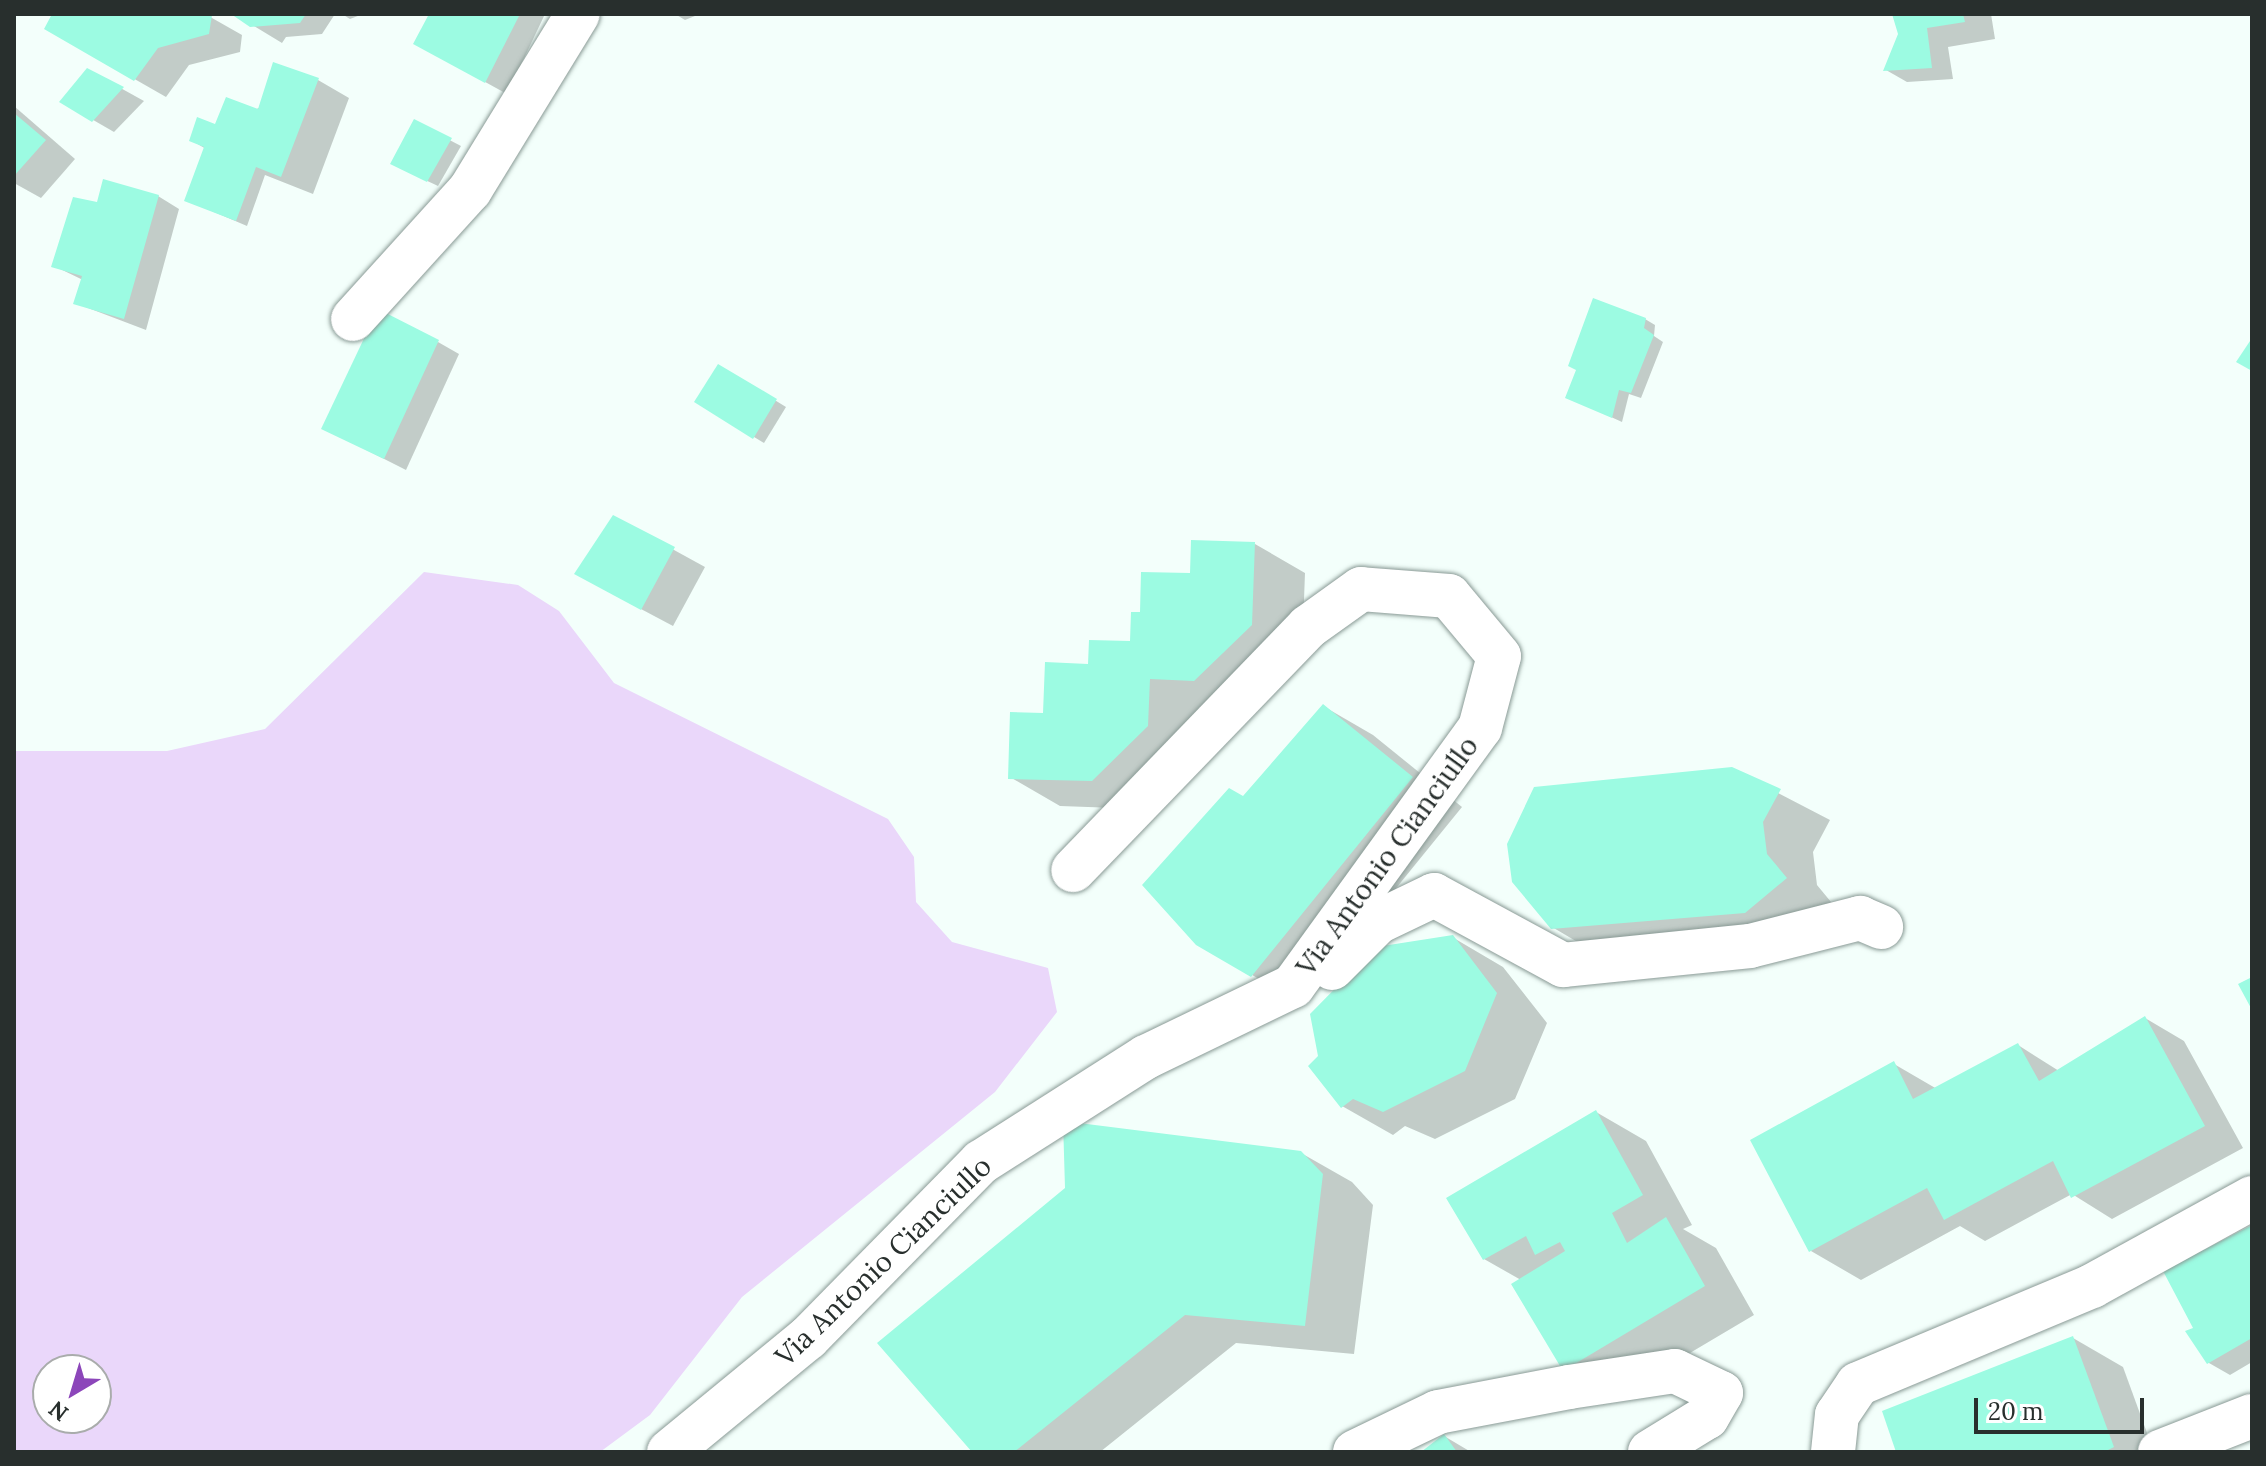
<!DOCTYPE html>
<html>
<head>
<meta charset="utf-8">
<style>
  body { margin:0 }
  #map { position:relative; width:2266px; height:1466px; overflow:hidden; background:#f3fffb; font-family:Lora,serif }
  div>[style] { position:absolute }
  .green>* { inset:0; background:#ead7fa }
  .shadow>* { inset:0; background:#0003 }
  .building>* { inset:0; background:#9cfbe2 }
  .roads { filter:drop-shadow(0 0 2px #899a95) drop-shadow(0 0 2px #899a95) }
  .street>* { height:44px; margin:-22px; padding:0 22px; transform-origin:22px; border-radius:22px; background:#fff }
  span { translate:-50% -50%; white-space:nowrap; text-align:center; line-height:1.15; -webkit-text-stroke:8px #fff; paint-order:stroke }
  .street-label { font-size:28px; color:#282f2d }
  .frame { position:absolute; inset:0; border:16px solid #282f2d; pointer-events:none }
  .north { position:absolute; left:32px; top:1354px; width:80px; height:80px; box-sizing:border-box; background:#fff; border:2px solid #a9acab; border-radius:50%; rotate:218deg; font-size:22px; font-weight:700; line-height:32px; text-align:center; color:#282f2d }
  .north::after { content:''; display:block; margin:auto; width:28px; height:36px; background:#8c46ba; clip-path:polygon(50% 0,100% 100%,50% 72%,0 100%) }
  .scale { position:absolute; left:1974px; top:1398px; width:170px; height:36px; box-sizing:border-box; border:4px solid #282f2d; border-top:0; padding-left:10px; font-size:24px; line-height:28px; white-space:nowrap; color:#282f2d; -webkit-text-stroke:6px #fff; paint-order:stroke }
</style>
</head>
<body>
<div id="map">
  <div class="green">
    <div style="clip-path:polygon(evenodd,424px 572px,518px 585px,559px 611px,614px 683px,888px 819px,914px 857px,916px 902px,952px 942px,1048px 968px,1057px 1012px,995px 1092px,742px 1297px,650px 1415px,600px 1452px,14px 1452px,14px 751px,167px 751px,265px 729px,424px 572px,48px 1370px,96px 1370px,96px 1418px,48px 1418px,48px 1370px)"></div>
  </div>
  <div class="shadow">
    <div style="clip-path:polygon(53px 14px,205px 14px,242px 35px,240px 52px,189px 65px,166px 97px,47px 29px)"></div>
    <div style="clip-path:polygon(234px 14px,335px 14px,322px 34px,286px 37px,282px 43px)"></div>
    <div style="clip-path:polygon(342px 14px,363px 14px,350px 19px)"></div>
    <div style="clip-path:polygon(431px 14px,545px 14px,507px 94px,436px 55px)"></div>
    <div style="clip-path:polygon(675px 14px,700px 14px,685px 20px)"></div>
    <div style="clip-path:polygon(1895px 14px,1991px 14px,1995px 39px,1948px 47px,1953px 79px,1907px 82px,1886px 70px,1900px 33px)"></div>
    <div style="clip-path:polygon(88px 70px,144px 101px,114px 132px,62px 102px)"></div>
    <div style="clip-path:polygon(318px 80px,349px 98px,313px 194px,265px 175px,247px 226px,186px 200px,206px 149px,191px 140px)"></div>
    <div style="clip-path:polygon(14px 106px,75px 159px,41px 198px,14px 183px)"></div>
    <div style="clip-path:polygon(415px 122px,461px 146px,438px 186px,402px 169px)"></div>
    <div style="clip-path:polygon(158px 196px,179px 209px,146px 330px,75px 303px,83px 280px,54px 266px,99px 204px)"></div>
    <div style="clip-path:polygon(1645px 319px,1655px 325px,1654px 336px,1663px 342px,1641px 398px,1629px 394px,1622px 422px,1567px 397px)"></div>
    <div style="clip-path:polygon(438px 342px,459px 354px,406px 470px,323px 428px)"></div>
    <div style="clip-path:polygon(719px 366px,786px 407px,764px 443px,696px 402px)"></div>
    <div style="clip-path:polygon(614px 517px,705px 567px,673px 626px,607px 591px)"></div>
    <div style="clip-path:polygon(1255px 544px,1305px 573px,1302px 654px,1245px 709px,1199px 707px,1198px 755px,1143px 809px,1060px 806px,1010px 777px,1045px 715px,1090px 666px,1132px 643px,1142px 614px,1192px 575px)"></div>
    <div style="clip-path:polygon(1323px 706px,1373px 735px,1462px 807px,1302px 1004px,1197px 943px,1243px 799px)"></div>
    <div style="clip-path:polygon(1732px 769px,1830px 820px,1813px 852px,1817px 885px,1836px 908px,1603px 957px,1552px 927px)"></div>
    <div style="clip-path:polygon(1452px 937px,1503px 967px,1547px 1023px,1515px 1099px,1435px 1139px,1405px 1126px,1393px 1135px,1342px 1106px)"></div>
    <div style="clip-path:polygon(2145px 1018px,2184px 1041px,2243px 1148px,2112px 1219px,2072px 1194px,1985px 1241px,1960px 1226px,1861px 1280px,1811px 1251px,1894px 1064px,1937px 1089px,2018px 1045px,2059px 1071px)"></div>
    <div style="clip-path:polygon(1596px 1112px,1646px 1141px,1692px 1225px,1683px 1229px,1716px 1248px,1754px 1315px,1614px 1398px,1564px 1369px,1521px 1280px,1484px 1259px)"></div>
    <div style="clip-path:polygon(1301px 1153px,1352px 1182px,1373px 1205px,1354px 1354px,1236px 1343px,1100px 1452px,975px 1452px)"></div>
    <div style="clip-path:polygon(2252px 1225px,2252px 1362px,2230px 1375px,2209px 1363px,2196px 1328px)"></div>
    <div style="clip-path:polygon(2073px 1338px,2123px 1367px,2154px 1452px,1899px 1452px)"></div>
    <div style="clip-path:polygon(1444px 1436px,1471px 1452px,1424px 1452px)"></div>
  </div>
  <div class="building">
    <div style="clip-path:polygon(52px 14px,210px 14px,212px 15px,209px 34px,158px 48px,134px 81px,44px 29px)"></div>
    <div style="clip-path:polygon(231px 14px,306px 14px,300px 23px,250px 27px)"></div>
    <div style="clip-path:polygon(429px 14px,520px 14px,485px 83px,413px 44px)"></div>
    <div style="clip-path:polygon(1892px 14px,1963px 14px,1965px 22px,1927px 28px,1932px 68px,1883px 71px,1898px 34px)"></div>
    <div style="clip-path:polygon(273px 62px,319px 78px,281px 177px,256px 167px,236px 221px,184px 201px,204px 147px,189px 141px,197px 117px,215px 124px,226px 97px,258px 109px)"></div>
    <div style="clip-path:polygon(87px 68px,124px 87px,92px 122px,59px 102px)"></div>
    <div style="clip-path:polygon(14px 113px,46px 140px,14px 176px)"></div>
    <div style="clip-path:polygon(414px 119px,452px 138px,427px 182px,390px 164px)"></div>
    <div style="clip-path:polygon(103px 179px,159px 195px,124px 319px,73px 304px,82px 276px,51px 267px,73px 197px,97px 202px)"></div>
    <div style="clip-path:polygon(1593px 298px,1646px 318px,1644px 328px,1654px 335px,1631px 393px,1619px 390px,1612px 418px,1565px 398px,1576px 370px,1568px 366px)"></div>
    <div style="clip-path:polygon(378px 309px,439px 340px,384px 459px,321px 429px)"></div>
    <div style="clip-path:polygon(2252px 338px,2252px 371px,2236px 362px)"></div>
    <div style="clip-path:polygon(718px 364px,777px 399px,753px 439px,694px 402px)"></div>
    <div style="clip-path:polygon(613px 515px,675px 547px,641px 610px,574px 574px)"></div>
    <div style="clip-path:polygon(1191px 540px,1255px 542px,1252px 625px,1194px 681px,1150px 679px,1148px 726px,1092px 781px,1008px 779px,1010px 712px,1043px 713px,1045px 662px,1088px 664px,1089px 640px,1130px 641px,1131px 612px,1140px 612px,1141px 572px,1190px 573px)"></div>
    <div style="clip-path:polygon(1323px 704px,1413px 777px,1251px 977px,1196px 945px,1142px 885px,1229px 788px,1243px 796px)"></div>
    <div style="clip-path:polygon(1732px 767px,1781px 789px,1763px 822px,1767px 854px,1787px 878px,1745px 913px,1551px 929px,1512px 882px,1507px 844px,1534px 787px)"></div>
    <div style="clip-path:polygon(1453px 935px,1497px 993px,1465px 1071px,1383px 1112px,1353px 1099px,1341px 1108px,1308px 1066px,1318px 1056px,1310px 1014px,1376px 947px)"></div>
    <div style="clip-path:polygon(2252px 977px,2252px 1010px,2238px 984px)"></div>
    <div style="clip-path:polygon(2145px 1016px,2205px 1126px,2071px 1198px,2053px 1161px,1944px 1220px,1927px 1188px,1809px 1252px,1750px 1140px,1894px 1061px,1913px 1099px,2018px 1043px,2039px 1081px)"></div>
    <div style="clip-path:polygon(1596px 1110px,1643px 1195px,1612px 1213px,1627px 1243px,1666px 1217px,1705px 1286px,1563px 1371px,1511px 1284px,1565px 1251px,1560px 1242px,1535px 1255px,1526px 1236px,1483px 1260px,1446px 1198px)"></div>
    <div style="clip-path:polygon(1063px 1121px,1301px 1151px,1323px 1174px,1305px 1326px,1185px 1315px,1014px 1452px,972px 1452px,877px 1343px,1065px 1188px)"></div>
    <div style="clip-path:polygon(2252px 1225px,2252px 1338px,2207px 1364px,2185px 1331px,2193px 1328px,2163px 1271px)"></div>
    <div style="clip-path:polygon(2073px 1336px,2114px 1447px,2104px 1452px,1896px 1452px,1882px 1411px)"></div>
    <div style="clip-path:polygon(1444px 1434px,1457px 1452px,1421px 1452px)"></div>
  </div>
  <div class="roads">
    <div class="street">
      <div style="left:353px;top:319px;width:174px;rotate:-47.8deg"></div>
      <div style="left:470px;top:190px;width:206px;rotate:-58.5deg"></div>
      <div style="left:1332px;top:968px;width:65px;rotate:-45deg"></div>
      <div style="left:1378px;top:922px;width:62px;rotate:-25.7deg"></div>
      <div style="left:1434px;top:895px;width:147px;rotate:28.5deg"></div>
      <div style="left:1563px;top:965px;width:188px;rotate:-5.8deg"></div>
      <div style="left:1750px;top:946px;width:114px;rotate:-14.3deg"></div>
      <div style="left:1860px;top:918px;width:23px;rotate:23deg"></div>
      <div style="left:669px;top:1452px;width:180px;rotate:-39.4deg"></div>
      <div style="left:808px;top:1338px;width:247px;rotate:-45.5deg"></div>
      <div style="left:981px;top:1162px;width:196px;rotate:-32.5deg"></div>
      <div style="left:1146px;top:1057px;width:163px;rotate:-25.8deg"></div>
      <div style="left:1293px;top:986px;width:319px;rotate:-54.1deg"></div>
      <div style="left:1480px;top:728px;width:74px;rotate:-75.2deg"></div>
      <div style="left:1499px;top:656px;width:78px;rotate:-129.8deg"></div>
      <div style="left:1449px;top:596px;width:88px;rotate:-175.5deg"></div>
      <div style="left:1361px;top:589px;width:65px;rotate:144.4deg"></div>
      <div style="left:1308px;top:627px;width:338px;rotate:134deg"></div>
      <div style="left:1355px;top:1452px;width:92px;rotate:-25.7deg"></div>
      <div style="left:1438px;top:1412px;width:133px;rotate:-10.8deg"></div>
      <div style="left:1569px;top:1387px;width:107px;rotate:-8.6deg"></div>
      <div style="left:1675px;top:1371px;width:51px;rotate:25.6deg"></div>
      <div style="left:1721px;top:1393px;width:28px;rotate:120deg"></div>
      <div style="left:1707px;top:1417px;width:67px;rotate:148.4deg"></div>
      <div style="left:1833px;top:1452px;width:37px;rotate:-84deg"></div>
      <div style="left:1837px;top:1415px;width:37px;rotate:-56deg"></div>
      <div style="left:1858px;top:1384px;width:254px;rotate:-22.7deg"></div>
      <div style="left:2092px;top:1286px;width:183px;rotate:-28.8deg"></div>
      <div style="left:2160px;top:1452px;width:99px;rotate:-21.4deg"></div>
    </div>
  </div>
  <div class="street-label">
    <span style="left:1387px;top:856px;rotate:-54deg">Via Antonio Cianciullo</span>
    <span style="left:883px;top:1261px;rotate:-44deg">Via Antonio Cianciullo</span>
  </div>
  <div class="frame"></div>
  <div class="north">N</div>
  <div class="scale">20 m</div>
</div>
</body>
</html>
